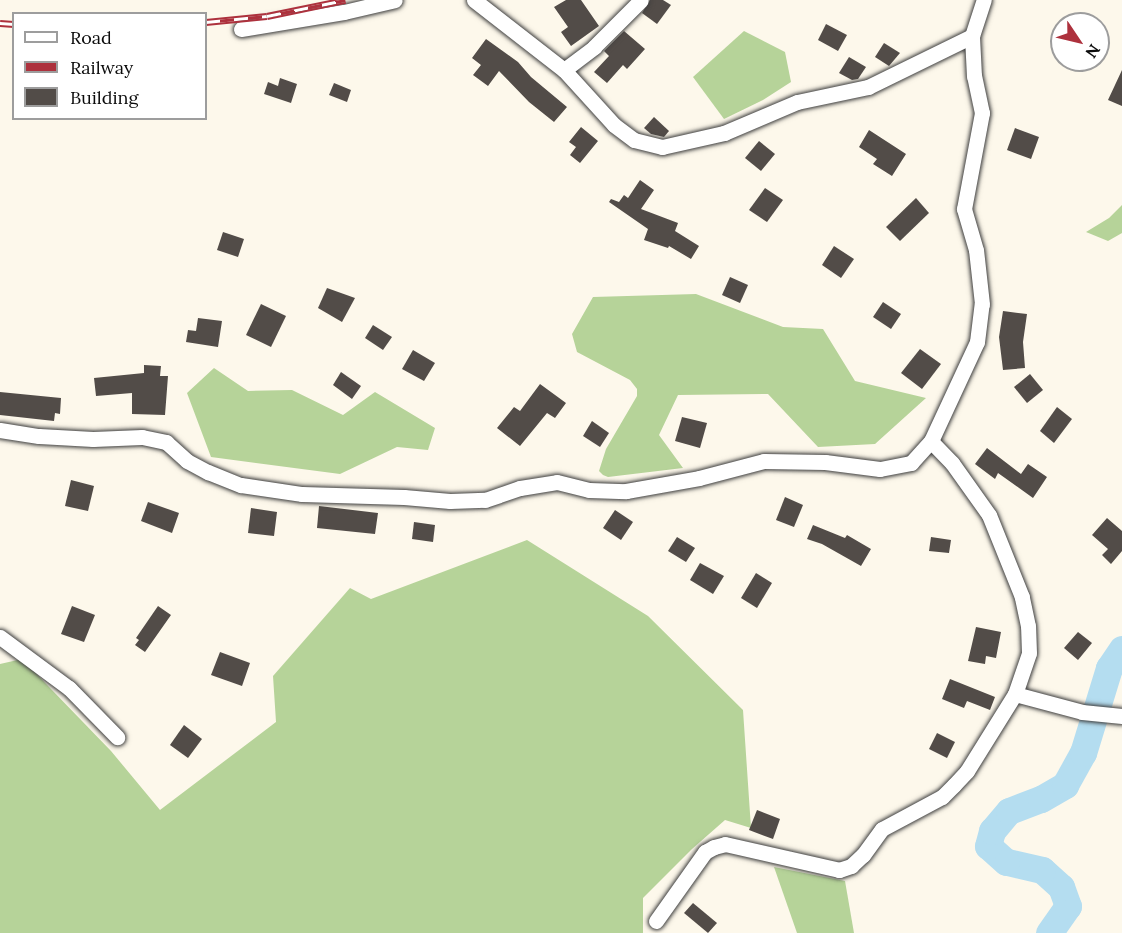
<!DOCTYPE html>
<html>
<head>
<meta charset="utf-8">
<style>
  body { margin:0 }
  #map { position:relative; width:1122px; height:933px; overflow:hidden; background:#fdf8eb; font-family:Lora,serif }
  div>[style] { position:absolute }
  .forest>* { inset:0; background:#b6d399 }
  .river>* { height:27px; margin:-13.5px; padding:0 13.5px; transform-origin:13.5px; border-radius:13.5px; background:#b4ddf0 }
  .building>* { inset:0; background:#524c48 }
  .roads { filter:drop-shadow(0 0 2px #3e3e3e) drop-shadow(0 0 2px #3e3e3e) }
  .street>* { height:15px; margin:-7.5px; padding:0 7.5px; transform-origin:7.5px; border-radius:7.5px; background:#fff }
  .rail>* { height:7px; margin-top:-3.5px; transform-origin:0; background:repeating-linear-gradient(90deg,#fff 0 14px,#ad313d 0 28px); box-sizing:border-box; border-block:2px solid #ad313d }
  span { translate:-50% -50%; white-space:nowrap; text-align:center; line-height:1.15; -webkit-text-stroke:6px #fff; paint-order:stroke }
  .legend { position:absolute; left:12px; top:12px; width:195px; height:108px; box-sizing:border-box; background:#fff; border:2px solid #9d9d9d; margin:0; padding:8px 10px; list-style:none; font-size:18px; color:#0b0b0b }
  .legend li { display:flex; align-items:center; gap:12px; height:30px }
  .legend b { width:30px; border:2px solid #9d9d9d }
  .north { position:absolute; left:1050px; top:12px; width:60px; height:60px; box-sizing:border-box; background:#fff; border:2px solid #9d9d9d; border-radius:50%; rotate:125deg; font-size:16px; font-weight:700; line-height:24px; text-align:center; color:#0b0b0b }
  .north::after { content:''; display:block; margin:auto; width:21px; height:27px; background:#ad313d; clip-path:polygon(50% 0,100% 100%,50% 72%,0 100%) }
</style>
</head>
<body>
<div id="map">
  <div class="forest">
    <div style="clip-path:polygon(744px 31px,785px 52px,791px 82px,763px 100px,724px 119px,693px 77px)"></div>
    <div style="clip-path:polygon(1122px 205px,1122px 233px,1108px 241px,1086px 232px,1109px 218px)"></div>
    <div style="clip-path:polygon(696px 294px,783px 327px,823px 329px,855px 381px,926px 398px,875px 444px,818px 447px,768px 394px,678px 395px,659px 435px,683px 468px,608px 477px,603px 475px,599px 471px,606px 449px,637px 396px,637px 389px,630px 380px,577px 352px,572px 334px,593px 297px)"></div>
    <div style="clip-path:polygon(214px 368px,248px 391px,292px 390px,343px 415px,375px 392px,435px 428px,428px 450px,397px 447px,340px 474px,211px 457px,187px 393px)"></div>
    <div style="clip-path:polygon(527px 540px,648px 616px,743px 710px,751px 828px,725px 820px,692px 849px,643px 898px,643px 933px,0 933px,0 664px,22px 659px,111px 751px,160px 810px,276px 722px,273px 676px,350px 588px,371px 599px)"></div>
    <div style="clip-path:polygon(774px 867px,845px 881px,854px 933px,797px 933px)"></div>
  </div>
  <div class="river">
    <div style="left:1049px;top:933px;width:33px;rotate:-55deg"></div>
    <div style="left:1068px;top:906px;width:20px;rotate:-110deg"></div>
    <div style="left:1061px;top:887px;width:25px;rotate:-138deg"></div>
    <div style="left:1042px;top:870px;width:37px;rotate:-167deg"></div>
    <div style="left:1006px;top:862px;width:24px;rotate:-138deg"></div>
    <div style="left:988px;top:846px;width:16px;rotate:-75deg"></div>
    <div style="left:992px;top:831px;width:26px;rotate:-50deg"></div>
    <div style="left:1009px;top:811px;width:34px;rotate:-21deg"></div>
    <div style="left:1041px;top:799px;width:28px;rotate:-30deg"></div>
    <div style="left:1065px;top:785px;width:37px;rotate:-61deg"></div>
    <div style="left:1083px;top:753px;width:89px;rotate:-73deg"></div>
    <div style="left:1109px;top:668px;width:23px;rotate:-56deg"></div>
  </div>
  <div class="building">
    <div style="clip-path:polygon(566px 0,581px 0,599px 26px,571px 46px,561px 32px,568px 27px,554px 7px)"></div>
    <div style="clip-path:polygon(650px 0,663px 0,671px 5px,657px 24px,642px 13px)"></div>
    <div style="clip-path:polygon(826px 24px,847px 35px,838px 51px,818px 40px)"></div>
    <div style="clip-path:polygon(624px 31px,645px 49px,627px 69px,623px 65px,607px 83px,594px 72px,609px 56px,604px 51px)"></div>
    <div style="clip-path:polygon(486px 39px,518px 62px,531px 77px,567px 107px,554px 122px,529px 102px,499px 71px,488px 86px,473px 75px,481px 65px,472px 58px)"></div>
    <div style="clip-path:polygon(884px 43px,900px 53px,889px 66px,875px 57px)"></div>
    <div style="clip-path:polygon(849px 57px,866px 67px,858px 79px,852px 80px,839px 73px)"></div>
    <div style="clip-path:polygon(1122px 70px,1122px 106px,1108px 100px)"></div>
    <div style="clip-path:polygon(280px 78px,297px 84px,291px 103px,264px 94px,268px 82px,278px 86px)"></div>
    <div style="clip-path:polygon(334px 83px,351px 90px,347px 102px,329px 95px)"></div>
    <div style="clip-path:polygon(654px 117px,669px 131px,664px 137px,651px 134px,644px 128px)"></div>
    <div style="clip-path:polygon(581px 127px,598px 141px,580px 163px,570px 155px,576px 147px,569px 142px)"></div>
    <div style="clip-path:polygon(1015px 128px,1039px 137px,1031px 159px,1007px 150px)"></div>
    <div style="clip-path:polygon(869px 130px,906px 154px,892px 176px,873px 164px,877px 159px,859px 147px)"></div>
    <div style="clip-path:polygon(759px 141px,775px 154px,761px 171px,745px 158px)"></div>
    <div style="clip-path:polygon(640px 180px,654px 190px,641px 209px,678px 223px,675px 231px,699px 246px,691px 259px,669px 246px,668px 248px,644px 240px,648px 229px,609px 202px,611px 199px,619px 202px,624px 195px,628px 198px)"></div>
    <div style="clip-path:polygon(765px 188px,783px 200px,767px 222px,749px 210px)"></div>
    <div style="clip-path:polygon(916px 198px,929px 213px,900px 241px,886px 227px)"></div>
    <div style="clip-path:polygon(223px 232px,244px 239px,238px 257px,217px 250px)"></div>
    <div style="clip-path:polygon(834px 246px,854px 259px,841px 278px,822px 265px)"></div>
    <div style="clip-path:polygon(730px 277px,748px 285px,740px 303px,722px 295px)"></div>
    <div style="clip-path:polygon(327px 288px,355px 298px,342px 322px,318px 308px)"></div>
    <div style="clip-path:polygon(883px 302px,901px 314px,891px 329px,873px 317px)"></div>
    <div style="clip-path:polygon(261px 304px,286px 316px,271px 347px,246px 335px)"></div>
    <div style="clip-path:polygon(1003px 311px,1027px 314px,1023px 342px,1025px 368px,1003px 370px,999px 337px)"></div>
    <div style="clip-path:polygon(198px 318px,222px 321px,218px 347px,186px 342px,188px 330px,196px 331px)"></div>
    <div style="clip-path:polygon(373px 325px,392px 337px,383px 350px,365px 338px)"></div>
    <div style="clip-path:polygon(920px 349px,941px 364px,922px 389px,901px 373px)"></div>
    <div style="clip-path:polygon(413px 350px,435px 363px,424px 381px,402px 369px)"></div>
    <div style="clip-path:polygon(144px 365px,161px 366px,160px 376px,168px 376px,165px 415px,132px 414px,132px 393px,96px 396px,94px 378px,144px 373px)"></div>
    <div style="clip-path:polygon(341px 372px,361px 386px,352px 399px,333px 385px)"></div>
    <div style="clip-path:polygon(1030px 374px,1043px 390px,1027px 403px,1014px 387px)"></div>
    <div style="clip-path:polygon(540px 384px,566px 403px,555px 418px,547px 413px,520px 446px,497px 428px,514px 407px,520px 411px)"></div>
    <div style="clip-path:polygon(0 392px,61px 398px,60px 414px,55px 413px,54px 421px,0 415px)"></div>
    <div style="clip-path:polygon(1057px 407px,1072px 419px,1054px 443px,1040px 431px)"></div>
    <div style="clip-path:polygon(682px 417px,707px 423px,700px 448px,675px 441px)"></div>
    <div style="clip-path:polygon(592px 421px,609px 433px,600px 447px,583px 436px)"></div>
    <div style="clip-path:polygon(987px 448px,1021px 474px,1028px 464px,1047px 477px,1033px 498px,998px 473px,995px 479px,975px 464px)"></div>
    <div style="clip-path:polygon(71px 480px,94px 486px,88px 511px,65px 506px)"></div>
    <div style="clip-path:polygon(785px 497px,803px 505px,794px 527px,776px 520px)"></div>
    <div style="clip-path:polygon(148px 502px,179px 513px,172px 533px,141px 521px)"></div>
    <div style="clip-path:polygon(319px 506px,378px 513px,375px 534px,317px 528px)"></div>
    <div style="clip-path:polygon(251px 508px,277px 512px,274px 536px,248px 533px)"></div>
    <div style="clip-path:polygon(615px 510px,633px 522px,621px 540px,603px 528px)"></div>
    <div style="clip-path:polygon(1107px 518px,1122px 531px,1122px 551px,1111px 564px,1102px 555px,1108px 549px,1092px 535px)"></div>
    <div style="clip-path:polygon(414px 522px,435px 525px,433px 542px,412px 539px)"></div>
    <div style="clip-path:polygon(813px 525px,845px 538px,847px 535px,871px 549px,861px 566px,822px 544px,807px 539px)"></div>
    <div style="clip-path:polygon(677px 537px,695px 548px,686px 562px,668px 551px)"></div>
    <div style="clip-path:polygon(931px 537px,951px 540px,949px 553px,929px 551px)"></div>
    <div style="clip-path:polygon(700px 563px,724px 576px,713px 594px,690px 580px)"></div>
    <div style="clip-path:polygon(756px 573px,772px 583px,757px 608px,741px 598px)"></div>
    <div style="clip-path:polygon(72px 606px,95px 615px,84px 642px,61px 634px)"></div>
    <div style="clip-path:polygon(158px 606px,171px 615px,145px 652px,135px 645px,139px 640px,136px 638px)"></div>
    <div style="clip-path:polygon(976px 627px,1001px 632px,996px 658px,986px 656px,985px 664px,968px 661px)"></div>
    <div style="clip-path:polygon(1078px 632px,1092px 643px,1078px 660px,1064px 648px)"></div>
    <div style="clip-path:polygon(220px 652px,250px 663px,242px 686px,211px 675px)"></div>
    <div style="clip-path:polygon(950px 679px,995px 697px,990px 710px,967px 701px,964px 708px,942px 699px)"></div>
    <div style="clip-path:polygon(184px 725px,202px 739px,188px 758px,170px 745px)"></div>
    <div style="clip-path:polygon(937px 733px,955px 742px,947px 758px,929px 749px)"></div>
    <div style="clip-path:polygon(757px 810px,780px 819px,773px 839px,749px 830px)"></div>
    <div style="clip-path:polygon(693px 903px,717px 923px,708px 933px,684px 913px)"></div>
  </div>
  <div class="roads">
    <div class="street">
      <div style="left:474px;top:0;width:114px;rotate:37.9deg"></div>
      <div style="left:564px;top:70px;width:74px;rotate:47.7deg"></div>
      <div style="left:614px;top:125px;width:25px;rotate:37deg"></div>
      <div style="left:634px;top:140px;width:29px;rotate:14deg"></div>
      <div style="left:662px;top:147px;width:64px;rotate:-12.7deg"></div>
      <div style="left:724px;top:133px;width:79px;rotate:-23deg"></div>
      <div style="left:797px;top:102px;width:73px;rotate:-11.9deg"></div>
      <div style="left:868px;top:87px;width:116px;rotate:-26.1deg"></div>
      <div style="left:241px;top:29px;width:104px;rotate:-9.4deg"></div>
      <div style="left:344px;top:12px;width:52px;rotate:-13.2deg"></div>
      <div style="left:564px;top:70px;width:38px;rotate:-37deg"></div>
      <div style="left:594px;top:47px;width:66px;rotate:-45deg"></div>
      <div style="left:0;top:430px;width:39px;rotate:9deg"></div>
      <div style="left:39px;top:436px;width:54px;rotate:3.2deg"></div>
      <div style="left:93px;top:439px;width:49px;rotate:-2.3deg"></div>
      <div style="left:142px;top:437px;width:25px;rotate:12deg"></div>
      <div style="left:166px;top:442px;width:28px;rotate:42deg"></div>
      <div style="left:187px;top:461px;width:24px;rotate:28deg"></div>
      <div style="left:208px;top:472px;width:35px;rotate:22deg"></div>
      <div style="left:241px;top:485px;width:62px;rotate:8.4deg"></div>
      <div style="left:302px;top:494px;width:102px;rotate:1.7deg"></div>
      <div style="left:404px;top:497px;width:46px;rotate:5deg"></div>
      <div style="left:450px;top:501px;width:35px;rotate:-2deg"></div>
      <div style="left:485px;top:500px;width:37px;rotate:-19deg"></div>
      <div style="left:520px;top:488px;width:37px;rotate:-9deg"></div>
      <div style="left:557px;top:482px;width:33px;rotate:14deg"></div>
      <div style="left:589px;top:490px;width:37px;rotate:2deg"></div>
      <div style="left:626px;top:491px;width:74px;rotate:-10.1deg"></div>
      <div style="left:699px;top:478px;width:67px;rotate:-14.7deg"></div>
      <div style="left:764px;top:461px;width:61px;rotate:0.9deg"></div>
      <div style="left:825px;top:462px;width:55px;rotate:7.3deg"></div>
      <div style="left:880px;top:469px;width:32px;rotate:-11deg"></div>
      <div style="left:911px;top:463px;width:30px;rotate:-48deg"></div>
      <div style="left:931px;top:441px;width:109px;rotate:-65.1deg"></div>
      <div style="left:977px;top:342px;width:38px;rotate:-83deg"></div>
      <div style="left:982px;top:304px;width:54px;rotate:-96.3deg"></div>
      <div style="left:976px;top:250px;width:43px;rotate:-106.3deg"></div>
      <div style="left:964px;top:209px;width:98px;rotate:-79.4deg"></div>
      <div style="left:982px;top:113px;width:38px;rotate:-102deg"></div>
      <div style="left:974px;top:76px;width:40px;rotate:-92.9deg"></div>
      <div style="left:972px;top:36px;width:38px;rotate:-72deg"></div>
      <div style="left:0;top:637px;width:86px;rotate:36.5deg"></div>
      <div style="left:69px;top:688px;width:69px;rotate:45.6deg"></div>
      <div style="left:1015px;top:694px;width:69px;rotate:15deg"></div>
      <div style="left:1082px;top:712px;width:40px;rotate:5.7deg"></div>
      <div style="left:656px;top:921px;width:85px;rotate:-54.6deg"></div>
      <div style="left:705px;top:852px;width:10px;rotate:-29deg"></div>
      <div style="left:714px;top:847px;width:11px;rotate:-15deg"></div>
      <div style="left:725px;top:844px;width:117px;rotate:12.8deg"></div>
      <div style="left:839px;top:870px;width:13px;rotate:-18deg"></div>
      <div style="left:851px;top:866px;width:16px;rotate:-43deg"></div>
      <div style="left:863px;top:855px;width:32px;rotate:-54deg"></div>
      <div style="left:882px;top:829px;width:68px;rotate:-28.1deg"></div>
      <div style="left:942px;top:797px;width:17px;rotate:-45deg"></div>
      <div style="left:954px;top:785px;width:19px;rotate:-47deg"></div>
      <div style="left:967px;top:771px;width:91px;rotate:-58.1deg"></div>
      <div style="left:1015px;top:694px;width:43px;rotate:-71.1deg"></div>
      <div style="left:1029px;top:653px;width:27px;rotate:-92deg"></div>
      <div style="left:1028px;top:626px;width:30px;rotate:-102deg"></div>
      <div style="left:1022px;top:597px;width:88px;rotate:-111.9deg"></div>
      <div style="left:989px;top:515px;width:64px;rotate:-125.4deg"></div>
      <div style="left:952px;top:463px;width:30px;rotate:-134deg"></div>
    </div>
  </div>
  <div class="rail">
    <div style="left:206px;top:22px;width:61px;rotate:-5.6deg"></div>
    <div style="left:267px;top:16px;width:80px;rotate:-11.6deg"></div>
    <div style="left:0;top:23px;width:14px;rotate:4deg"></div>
  </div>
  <ul class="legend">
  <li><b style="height:8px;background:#fff"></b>Road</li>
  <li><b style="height:8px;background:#ad313d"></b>Railway</li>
  <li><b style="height:16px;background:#524c48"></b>Building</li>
  </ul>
  <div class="north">N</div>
</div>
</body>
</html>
